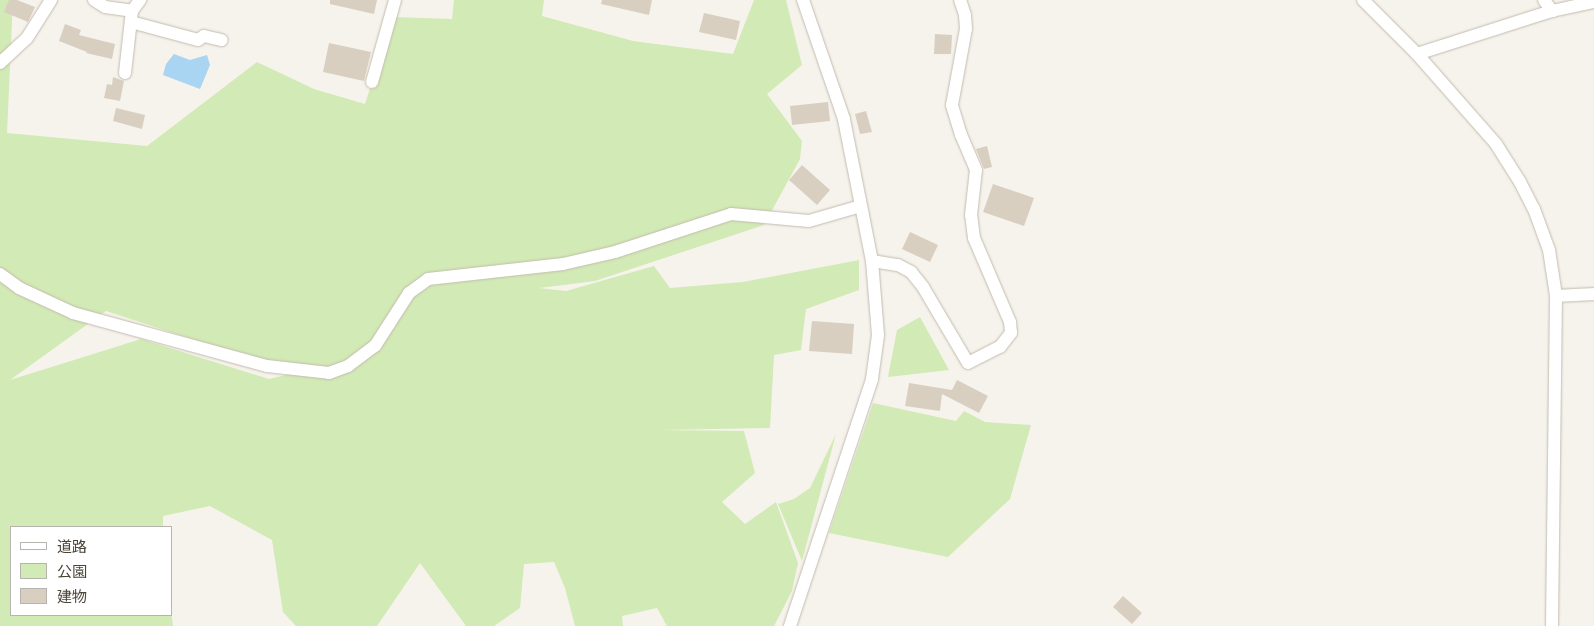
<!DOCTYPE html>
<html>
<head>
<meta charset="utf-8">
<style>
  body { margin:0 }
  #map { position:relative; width:1594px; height:626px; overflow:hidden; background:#f6f3ec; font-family:Roboto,"Noto Sans JP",sans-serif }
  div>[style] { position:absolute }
  .green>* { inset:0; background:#d2eab5 }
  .water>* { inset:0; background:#a9d4f2 }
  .building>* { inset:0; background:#d8cfc1 }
  .roads { filter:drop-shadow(0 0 1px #c2bbae) drop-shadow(0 0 1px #c2bbae) }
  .minor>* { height:12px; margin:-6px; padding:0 6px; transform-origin:6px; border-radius:6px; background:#fff }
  span { translate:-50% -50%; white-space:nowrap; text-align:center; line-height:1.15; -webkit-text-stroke:4px #fff; paint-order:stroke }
  .legend { position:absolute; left:10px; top:526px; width:162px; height:90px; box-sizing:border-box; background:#fff; border:1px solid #b7b4b0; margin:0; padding:6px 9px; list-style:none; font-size:15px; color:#4b4439 }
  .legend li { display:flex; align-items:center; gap:10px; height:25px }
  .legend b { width:25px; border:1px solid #b7b4b0 }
</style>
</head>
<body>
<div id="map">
  <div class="green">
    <div style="clip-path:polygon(evenodd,0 0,13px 0,7px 133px,147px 146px,257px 62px,314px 89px,365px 104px,393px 17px,452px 19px,454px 0,544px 0,542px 16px,633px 41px,733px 54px,754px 0,786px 0,802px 65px,767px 94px,802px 141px,800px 159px,764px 225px,595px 281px,539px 288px,566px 291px,654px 266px,670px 288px,743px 282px,859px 260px,859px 290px,806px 309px,801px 350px,774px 355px,770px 428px,662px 430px,744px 431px,755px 473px,722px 502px,745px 524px,776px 502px,798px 563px,792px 591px,774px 626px,667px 626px,657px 608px,622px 616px,623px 626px,575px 626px,565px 588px,554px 562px,524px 564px,520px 608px,494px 626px,466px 626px,420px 563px,377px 626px,296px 626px,283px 612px,272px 540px,210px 506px,163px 516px,163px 527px,11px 527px,11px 615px,171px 615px,171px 609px,173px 626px,0 626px,0 0,106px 311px,294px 372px,294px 373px,269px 379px,141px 339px,10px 380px,106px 311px)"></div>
    <div style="clip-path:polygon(920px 317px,949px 370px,888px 377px,897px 330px)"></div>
    <div style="clip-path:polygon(873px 403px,956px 421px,964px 411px,985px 422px,1031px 425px,1010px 499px,948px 557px,829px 533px)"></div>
    <div style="clip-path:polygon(836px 434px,802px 561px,778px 504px,794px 499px,810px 488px)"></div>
  </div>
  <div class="water">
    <div style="clip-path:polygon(174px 54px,190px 60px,207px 55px,210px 65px,200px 89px,163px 75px,166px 64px)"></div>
  </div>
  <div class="building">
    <div style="clip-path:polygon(9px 0,17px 0,35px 7px,28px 22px,4px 12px)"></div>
    <div style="clip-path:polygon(330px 0,377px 0,374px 14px,330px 4px)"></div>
    <div style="clip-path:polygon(602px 0,652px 0,649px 15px,601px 4px)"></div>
    <div style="clip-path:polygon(704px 13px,740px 21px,736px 40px,699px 32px)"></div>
    <div style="clip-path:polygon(65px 24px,81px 30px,79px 35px,115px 44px,112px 59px,86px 53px,87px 52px,59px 41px)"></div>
    <div style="clip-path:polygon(935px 34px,952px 35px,951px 54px,934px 54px)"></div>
    <div style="clip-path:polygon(329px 43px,371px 52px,364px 81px,323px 72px)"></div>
    <div style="clip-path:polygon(113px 77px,124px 81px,120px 101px,104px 98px,107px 84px,112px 85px)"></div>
    <div style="clip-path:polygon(828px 102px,830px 121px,792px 125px,790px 106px)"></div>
    <div style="clip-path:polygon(116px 108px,145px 115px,142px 129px,113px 121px)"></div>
    <div style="clip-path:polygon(866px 111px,872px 132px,860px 134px,855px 114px)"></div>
    <div style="clip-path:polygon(987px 146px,992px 167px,984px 169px,976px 149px)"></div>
    <div style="clip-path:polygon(802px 165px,830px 190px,817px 205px,789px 180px)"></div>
    <div style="clip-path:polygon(993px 184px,1034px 198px,1024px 226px,983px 212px)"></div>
    <div style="clip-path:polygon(910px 232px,938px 245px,930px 262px,902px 249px)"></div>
    <div style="clip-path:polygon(812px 321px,854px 324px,852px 354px,809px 351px)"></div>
    <div style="clip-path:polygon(957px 380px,988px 396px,979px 413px,942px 394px,940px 411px,905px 406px,909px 383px,952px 390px)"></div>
    <div style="clip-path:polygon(1123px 596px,1142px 613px,1132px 624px,1113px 607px)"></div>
  </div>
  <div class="roads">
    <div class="minor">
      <div style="left:94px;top:0;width:13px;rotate:32deg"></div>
      <div style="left:105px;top:7px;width:27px;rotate:8deg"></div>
      <div style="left:132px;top:11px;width:14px;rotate:-54deg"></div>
      <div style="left:1363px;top:0;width:76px;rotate:45deg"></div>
      <div style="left:1417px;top:54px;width:120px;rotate:48.7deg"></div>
      <div style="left:1496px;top:144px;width:45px;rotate:57.7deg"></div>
      <div style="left:1520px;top:182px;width:30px;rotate:63deg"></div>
      <div style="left:1534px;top:209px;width:44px;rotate:69.9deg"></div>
      <div style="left:1549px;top:250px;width:47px;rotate:81.3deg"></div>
      <div style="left:1556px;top:296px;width:330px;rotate:90.7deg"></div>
      <div style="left:1544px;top:0;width:14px;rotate:54deg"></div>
      <div style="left:131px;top:22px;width:69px;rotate:15deg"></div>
      <div style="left:198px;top:40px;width:7px;rotate:-34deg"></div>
      <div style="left:204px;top:36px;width:18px;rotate:13deg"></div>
      <div style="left:1417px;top:54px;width:142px;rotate:-17.7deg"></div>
      <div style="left:1552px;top:11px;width:43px;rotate:-12.1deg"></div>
      <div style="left:0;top:63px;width:37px;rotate:-43deg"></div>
      <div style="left:27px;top:38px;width:45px;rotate:-57.7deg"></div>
      <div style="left:125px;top:73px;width:62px;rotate:-83.6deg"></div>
      <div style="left:372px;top:82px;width:85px;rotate:-74.3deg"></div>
      <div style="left:872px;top:261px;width:26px;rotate:9deg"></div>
      <div style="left:898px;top:265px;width:15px;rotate:28deg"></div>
      <div style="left:911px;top:272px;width:19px;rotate:51deg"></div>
      <div style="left:923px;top:287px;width:88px;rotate:59.4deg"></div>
      <div style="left:968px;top:363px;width:36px;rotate:-27deg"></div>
      <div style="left:1000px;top:347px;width:18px;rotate:-52deg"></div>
      <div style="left:1011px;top:333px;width:11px;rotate:-95deg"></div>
      <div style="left:1010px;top:322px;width:91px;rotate:-113.2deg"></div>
      <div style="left:974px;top:238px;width:23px;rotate:-97deg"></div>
      <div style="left:971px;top:215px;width:45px;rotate:-83.7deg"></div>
      <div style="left:976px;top:170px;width:38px;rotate:-113deg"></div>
      <div style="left:961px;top:135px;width:31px;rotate:-107deg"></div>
      <div style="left:952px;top:105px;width:77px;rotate:-79.6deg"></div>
      <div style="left:966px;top:29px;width:14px;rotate:-94deg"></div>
      <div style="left:965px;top:15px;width:16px;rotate:-108deg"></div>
      <div style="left:0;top:274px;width:24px;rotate:36deg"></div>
      <div style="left:19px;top:288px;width:60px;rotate:24.8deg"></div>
      <div style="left:73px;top:313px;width:201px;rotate:15.3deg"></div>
      <div style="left:267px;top:366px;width:62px;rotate:6.4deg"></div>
      <div style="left:329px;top:373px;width:20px;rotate:-20deg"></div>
      <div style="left:348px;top:366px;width:34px;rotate:-37deg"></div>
      <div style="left:375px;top:346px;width:63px;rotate:-57.3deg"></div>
      <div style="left:409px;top:293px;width:24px;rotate:-36deg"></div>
      <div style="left:428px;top:279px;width:136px;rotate:-6.3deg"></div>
      <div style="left:563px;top:264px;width:53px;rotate:-13deg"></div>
      <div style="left:615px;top:252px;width:122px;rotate:-18.1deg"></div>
      <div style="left:731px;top:214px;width:78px;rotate:5.1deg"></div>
      <div style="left:809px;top:221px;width:54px;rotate:-16.1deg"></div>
      <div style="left:1556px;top:296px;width:38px;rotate:-3deg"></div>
      <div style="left:790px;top:626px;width:260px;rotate:-71.6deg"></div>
      <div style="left:872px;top:379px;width:44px;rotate:-82.2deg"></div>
      <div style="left:878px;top:335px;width:74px;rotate:-94.6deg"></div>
      <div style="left:872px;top:261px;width:145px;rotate:-101.2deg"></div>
      <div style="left:844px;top:119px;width:126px;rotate:-109deg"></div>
    </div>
  </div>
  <ul class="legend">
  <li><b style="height:6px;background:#fff"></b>道路</li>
  <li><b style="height:14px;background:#d2eab5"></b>公園</li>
  <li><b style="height:14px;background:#d8cfc1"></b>建物</li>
  </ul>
</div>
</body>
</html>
